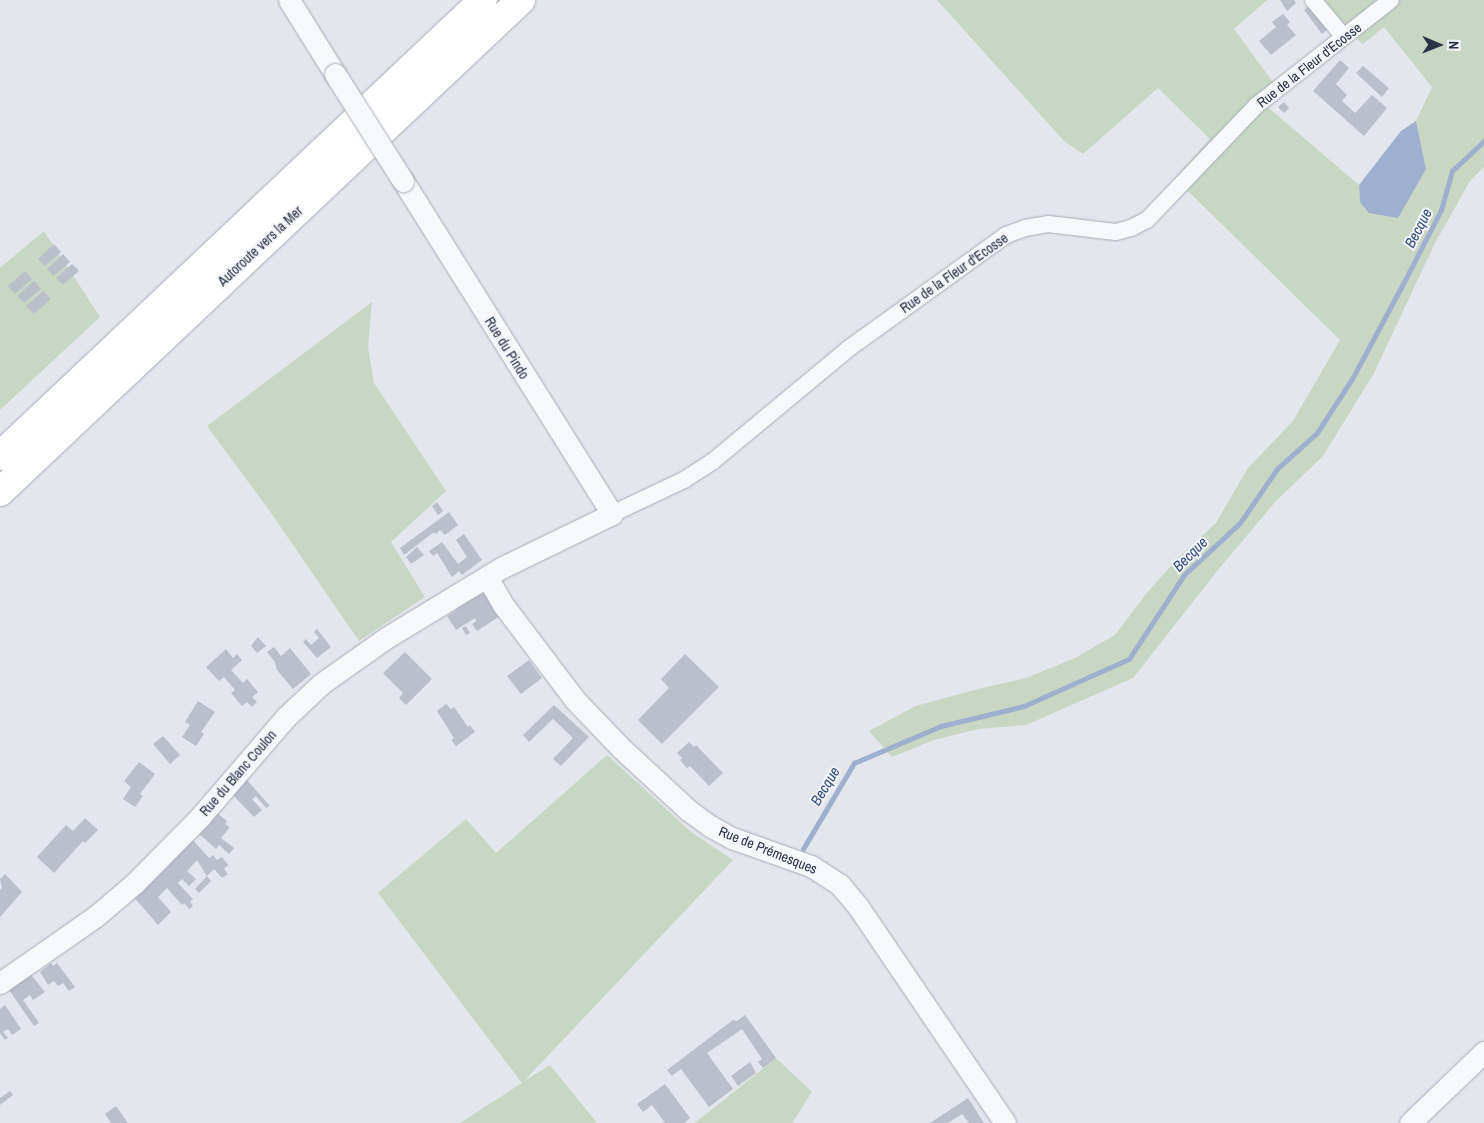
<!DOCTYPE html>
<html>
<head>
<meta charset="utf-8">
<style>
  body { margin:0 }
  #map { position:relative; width:1484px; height:1123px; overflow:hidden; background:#e3e6ec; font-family:"Archivo Narrow",sans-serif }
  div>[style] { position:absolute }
  .green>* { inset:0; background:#c8d7c4 }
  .water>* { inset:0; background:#9db1ce }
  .stream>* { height:4.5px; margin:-2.25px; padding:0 2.25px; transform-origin:2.25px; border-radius:2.25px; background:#9db1ce }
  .building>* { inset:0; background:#babfca }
  .roads { filter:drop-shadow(0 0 1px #a8acb7) drop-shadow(0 0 1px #a8acb7) }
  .minor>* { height:16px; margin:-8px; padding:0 8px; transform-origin:8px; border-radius:8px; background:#f7f8fa }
  .tertiary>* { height:21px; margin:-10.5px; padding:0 10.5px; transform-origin:10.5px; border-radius:10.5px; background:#f7f8fa }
  .motorway>* { height:28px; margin:-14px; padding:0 14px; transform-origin:14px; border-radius:14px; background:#fff }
  .bridges { filter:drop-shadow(0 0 1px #a8acb7) drop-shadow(0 0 1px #a8acb7) }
  .tertiary-bridge>* { height:21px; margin:-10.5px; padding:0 10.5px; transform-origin:10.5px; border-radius:10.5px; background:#f7f8fa }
  span { translate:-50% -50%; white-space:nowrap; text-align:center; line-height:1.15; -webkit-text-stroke:4px #f3f5f9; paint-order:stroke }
  .street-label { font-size:14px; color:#2a3246 }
  .water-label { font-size:15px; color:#314e7d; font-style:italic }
  .north { position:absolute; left:1414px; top:20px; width:50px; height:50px; -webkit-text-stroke:4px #f3f5f9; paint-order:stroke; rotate:91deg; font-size:14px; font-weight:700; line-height:20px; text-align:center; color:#2a3246 }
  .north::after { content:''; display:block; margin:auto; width:18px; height:22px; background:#2a3246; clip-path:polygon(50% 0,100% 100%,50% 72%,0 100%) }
</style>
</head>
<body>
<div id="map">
  <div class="green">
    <div style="clip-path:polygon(937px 0,1267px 0,1234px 29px,1273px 82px,1257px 98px,1359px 185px,1360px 202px,1426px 169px,1416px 121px,1432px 87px,1384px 27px,1363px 44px,1342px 26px,1319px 0,1484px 0,1484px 167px,1470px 181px,1435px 243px,1374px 373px,1323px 456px,1276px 501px,1218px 570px,1133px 678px,1026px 725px,978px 729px,934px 740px,892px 757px,869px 731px,916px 706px,974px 690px,1026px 678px,1075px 658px,1115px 635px,1146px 594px,1176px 560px,1216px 523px,1248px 468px,1293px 421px,1340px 340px,1189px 192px,1173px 180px,1210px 139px,1158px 88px,1083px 154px,1064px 141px)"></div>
    <div style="clip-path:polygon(44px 231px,100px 317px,0 410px,0 268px)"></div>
    <div style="clip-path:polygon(372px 302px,368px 347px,374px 383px,446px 491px,391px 542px,425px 597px,359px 641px,269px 510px,207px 426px)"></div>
    <div style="clip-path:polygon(607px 755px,691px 832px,733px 860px,524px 1081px,550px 1065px,597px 1123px,460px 1123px,522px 1083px,378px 893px,466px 819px,496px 853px)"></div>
    <div style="clip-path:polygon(776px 1058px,812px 1092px,792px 1123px,695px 1123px)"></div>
  </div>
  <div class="water">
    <div style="clip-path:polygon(1416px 121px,1426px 169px,1398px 218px,1369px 213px,1360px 202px,1359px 185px,1401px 131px)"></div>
  </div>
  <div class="stream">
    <div style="left:803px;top:849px;width:100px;rotate:-59.3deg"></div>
    <div style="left:854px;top:763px;width:95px;rotate:-23deg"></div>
    <div style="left:941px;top:726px;width:85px;rotate:-13.5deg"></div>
    <div style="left:1024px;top:706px;width:115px;rotate:-24.1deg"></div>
    <div style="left:1129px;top:659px;width:100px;rotate:-56.8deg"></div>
    <div style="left:1184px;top:575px;width:76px;rotate:-42.9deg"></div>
    <div style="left:1240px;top:523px;width:65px;rotate:-55.6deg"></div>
    <div style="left:1277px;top:469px;width:54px;rotate:-42deg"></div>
    <div style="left:1317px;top:433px;width:64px;rotate:-57.1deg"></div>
    <div style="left:1352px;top:379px;width:108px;rotate:-61.8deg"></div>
    <div style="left:1403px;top:284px;width:83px;rotate:-62.8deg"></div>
    <div style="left:1441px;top:210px;width:41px;rotate:-74.2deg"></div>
    <div style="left:1452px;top:171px;width:44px;rotate:-43.2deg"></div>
  </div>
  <div class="building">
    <div style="clip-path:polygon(1280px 0,1294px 0,1296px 3px,1287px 11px)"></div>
    <div style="clip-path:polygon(1312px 3px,1330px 27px,1322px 34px,1304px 10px)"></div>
    <div style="clip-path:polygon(1283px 14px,1290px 22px,1287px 25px,1296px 35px,1271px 55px,1259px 41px,1276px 27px,1272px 22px)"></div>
    <div style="clip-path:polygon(1340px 60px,1349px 68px,1336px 84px,1347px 95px,1342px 101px,1355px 113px,1372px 95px,1387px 108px,1364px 136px,1313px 91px)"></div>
    <div style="clip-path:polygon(1363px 66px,1389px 88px,1382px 97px,1356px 73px)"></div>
    <div style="clip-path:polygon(1284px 102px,1289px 108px,1284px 113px,1278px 107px)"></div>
    <div style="clip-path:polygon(54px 244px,61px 252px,45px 266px,38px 259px)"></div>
    <div style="clip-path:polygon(63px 254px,70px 262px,54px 276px,47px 269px)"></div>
    <div style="clip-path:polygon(72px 264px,79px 271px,63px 285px,56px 278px)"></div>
    <div style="clip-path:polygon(25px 271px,32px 279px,15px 294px,8px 286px)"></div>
    <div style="clip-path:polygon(34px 281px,41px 289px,24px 303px,17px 296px)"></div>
    <div style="clip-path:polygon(43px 291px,51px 299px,34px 314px,26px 306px)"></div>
    <div style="clip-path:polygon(437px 502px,443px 511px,438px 515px,432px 506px)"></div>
    <div style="clip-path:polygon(449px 512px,458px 525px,445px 535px,440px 530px,436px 534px,434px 532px,404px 555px,400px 548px)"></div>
    <div style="clip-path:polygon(464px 534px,482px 560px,462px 575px,459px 571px,452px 577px,437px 553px,433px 556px,429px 551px,442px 542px,458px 564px,467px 557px,456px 540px)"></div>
    <div style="clip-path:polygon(417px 547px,424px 555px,411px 564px,406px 557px)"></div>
    <div style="clip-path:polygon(481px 594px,484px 594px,500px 616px,477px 631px,472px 624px,476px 621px,475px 618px,456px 630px,447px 616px,457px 610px,455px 608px)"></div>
    <div style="clip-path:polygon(466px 626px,470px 633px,466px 635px,462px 628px)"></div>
    <div style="clip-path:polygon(317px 629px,331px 647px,317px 658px,303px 642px,306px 639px,311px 645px,319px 638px,314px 632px)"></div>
    <div style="clip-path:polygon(258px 637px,266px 646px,257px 653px,251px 646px)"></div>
    <div style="clip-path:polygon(274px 647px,281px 656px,290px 648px,311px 674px,293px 689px,277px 670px,275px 662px,267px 652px)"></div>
    <div style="clip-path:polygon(226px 649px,233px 658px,237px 654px,242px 660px,231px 670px,243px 683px,247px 679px,258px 692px,252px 697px,257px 702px,252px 707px,247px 702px,242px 706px,231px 693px,235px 690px,224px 677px,219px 681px,206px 667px)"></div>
    <div style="clip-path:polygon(405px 652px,432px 679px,406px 705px,399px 698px,403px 693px,383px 673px)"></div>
    <div style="clip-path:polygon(685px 654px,719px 687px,662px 744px,638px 720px,669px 688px,661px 679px)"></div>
    <div style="clip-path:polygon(529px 660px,542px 678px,521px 694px,507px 676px)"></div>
    <div style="clip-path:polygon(198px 701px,215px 712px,201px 732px,204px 734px,196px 746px,182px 737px,190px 725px,185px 722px)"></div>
    <div style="clip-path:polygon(446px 704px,451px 709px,454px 707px,468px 727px,470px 725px,475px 732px,456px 746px,451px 740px,454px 738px,437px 711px)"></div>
    <div style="clip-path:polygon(554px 705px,589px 737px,561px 766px,553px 759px,573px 738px,553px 719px,529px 742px,523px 735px)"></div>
    <div style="clip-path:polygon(163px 736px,180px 755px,170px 764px,153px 744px)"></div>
    <div style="clip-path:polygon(689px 742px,694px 747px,696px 745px,723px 773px,709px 786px,690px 766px,687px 768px,680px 760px,682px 758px,677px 753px)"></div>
    <div style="clip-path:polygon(139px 762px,155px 774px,140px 794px,143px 796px,135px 807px,123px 799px,131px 787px,124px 781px)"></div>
    <div style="clip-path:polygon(246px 779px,270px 806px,266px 808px,256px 796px,252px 799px,262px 810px,254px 817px,232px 794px)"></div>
    <div style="clip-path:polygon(217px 813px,227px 821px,225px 824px,230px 827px,221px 838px,234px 848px,229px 854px,219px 845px,216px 849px,197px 832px)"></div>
    <div style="clip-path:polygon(85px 818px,98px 830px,85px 843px,83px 841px,54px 873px,37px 857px,66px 825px,73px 831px)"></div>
    <div style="clip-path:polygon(192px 839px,209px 858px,213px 855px,217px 860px,222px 857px,228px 865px,224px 869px,228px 874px,222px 878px,214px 869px,207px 876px,197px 860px,187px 871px,196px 879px,189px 886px,182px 879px,178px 883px,193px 899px,190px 902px,193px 906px,189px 909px,184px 903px,182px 905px,167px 888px,158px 897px,171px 912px,158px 925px,132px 895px,155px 875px,157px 877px,169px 866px,166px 864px)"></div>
    <div style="clip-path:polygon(5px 874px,22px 892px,0 917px,0 890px,2px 888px,0 879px)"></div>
    <div style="clip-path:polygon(207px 876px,211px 881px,199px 893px,195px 889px)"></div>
    <div style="clip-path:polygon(51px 963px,53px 966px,57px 963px,75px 987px,69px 991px,63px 983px,58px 986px,54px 981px,48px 985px,40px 972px)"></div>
    <div style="clip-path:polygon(28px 971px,45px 992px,33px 1000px,30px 995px,23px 1000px,39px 1023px,34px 1026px,7px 987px)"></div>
    <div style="clip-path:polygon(5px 1005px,21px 1029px,12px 1035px,8px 1029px,3px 1032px,8px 1038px,5px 1040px,0 1033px,0 1009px)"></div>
    <div style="clip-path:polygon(745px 1015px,776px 1058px,763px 1068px,758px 1062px,762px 1059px,742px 1029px,707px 1053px,733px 1089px,709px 1107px,681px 1069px,672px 1076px,667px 1070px,733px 1020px,737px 1021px)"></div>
    <div style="clip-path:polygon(750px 1062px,756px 1073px,738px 1086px,731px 1076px)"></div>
    <div style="clip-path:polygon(665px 1084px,690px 1118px,684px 1123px,665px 1123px,652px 1105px,643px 1112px,637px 1104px)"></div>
    <div style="clip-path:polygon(10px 1091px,13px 1095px,0 1105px,0 1098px)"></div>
    <div style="clip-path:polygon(968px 1098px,984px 1123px,969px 1123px,962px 1114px,948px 1123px,930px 1123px)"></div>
    <div style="clip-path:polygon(116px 1106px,128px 1123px,111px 1123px,105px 1114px)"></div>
  </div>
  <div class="roads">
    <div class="minor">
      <div style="left:1313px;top:0;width:48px;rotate:50deg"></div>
      <div style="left:612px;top:514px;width:80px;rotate:-25.3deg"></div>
      <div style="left:684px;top:480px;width:33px;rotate:-33deg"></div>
      <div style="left:712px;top:462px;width:177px;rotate:-39.7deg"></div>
      <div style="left:848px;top:349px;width:195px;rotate:-35.8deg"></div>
      <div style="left:1006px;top:235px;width:20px;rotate:-20deg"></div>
      <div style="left:1025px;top:228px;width:23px;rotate:-10deg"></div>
      <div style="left:1048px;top:224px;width:68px;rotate:6.7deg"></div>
      <div style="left:1116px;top:232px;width:16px;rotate:-15deg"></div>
      <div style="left:1131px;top:228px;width:18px;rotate:-27deg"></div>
      <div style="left:1147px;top:220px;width:159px;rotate:-46.3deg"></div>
      <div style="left:1257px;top:105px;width:170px;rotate:-38.1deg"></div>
    </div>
    <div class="tertiary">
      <div style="left:289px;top:0;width:87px;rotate:58.1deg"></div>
      <div style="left:487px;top:577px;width:34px;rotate:60deg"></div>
      <div style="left:504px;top:606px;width:118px;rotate:52.9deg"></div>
      <div style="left:575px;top:700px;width:66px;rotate:46.2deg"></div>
      <div style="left:621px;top:748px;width:91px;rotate:42.8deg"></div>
      <div style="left:688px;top:810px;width:27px;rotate:36deg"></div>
      <div style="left:710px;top:826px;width:25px;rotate:29deg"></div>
      <div style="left:732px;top:838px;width:84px;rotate:19.5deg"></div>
      <div style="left:811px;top:866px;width:35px;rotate:33deg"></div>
      <div style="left:840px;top:885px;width:30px;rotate:50deg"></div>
      <div style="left:859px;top:908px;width:260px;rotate:55.8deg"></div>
      <div style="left:0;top:983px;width:117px;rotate:-34.9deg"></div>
      <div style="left:96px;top:916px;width:51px;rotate:-40.2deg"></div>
      <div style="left:135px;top:883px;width:93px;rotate:-45.4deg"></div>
      <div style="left:200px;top:817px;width:132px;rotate:-49.3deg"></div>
      <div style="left:286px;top:717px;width:48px;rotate:-43.3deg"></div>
      <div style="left:321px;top:684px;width:80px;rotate:-35.3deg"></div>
      <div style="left:386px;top:638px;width:137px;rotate:-31.3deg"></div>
      <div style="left:503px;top:567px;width:121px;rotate:-25.9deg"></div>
      <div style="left:612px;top:514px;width:393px;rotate:-122.1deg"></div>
      <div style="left:1410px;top:1123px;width:103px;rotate:-43.8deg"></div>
    </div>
    <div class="motorway">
      <div style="left:0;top:456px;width:664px;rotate:-43.35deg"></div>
      <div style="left:0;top:492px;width:717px;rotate:-43.36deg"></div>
    </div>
  </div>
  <div class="bridges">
    <div class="tertiary-bridge">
      <div style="left:335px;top:74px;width:127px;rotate:57.6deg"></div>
    </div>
  </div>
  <div class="street-label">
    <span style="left:1309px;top:65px;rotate:-38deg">Rue de la Fleur d'Ecosse</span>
    <span style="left:260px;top:246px;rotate:-43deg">Autoroute vers la Mer</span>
    <span style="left:954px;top:273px;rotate:-35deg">Rue de la Fleur d'Ecosse</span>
    <span style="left:507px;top:348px;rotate:58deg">Rue du Pindo</span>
    <span style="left:238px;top:773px;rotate:-49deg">Rue du Blanc Coulon</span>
    <span style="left:768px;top:850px;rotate:22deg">Rue de Prémesques</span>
  </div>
  <div class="water-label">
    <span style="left:1418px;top:228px;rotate:-63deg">Becque</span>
    <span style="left:1190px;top:554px;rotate:-45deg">Becque</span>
    <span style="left:825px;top:786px;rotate:-59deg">Becque</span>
  </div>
  <div class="north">N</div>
</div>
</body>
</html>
